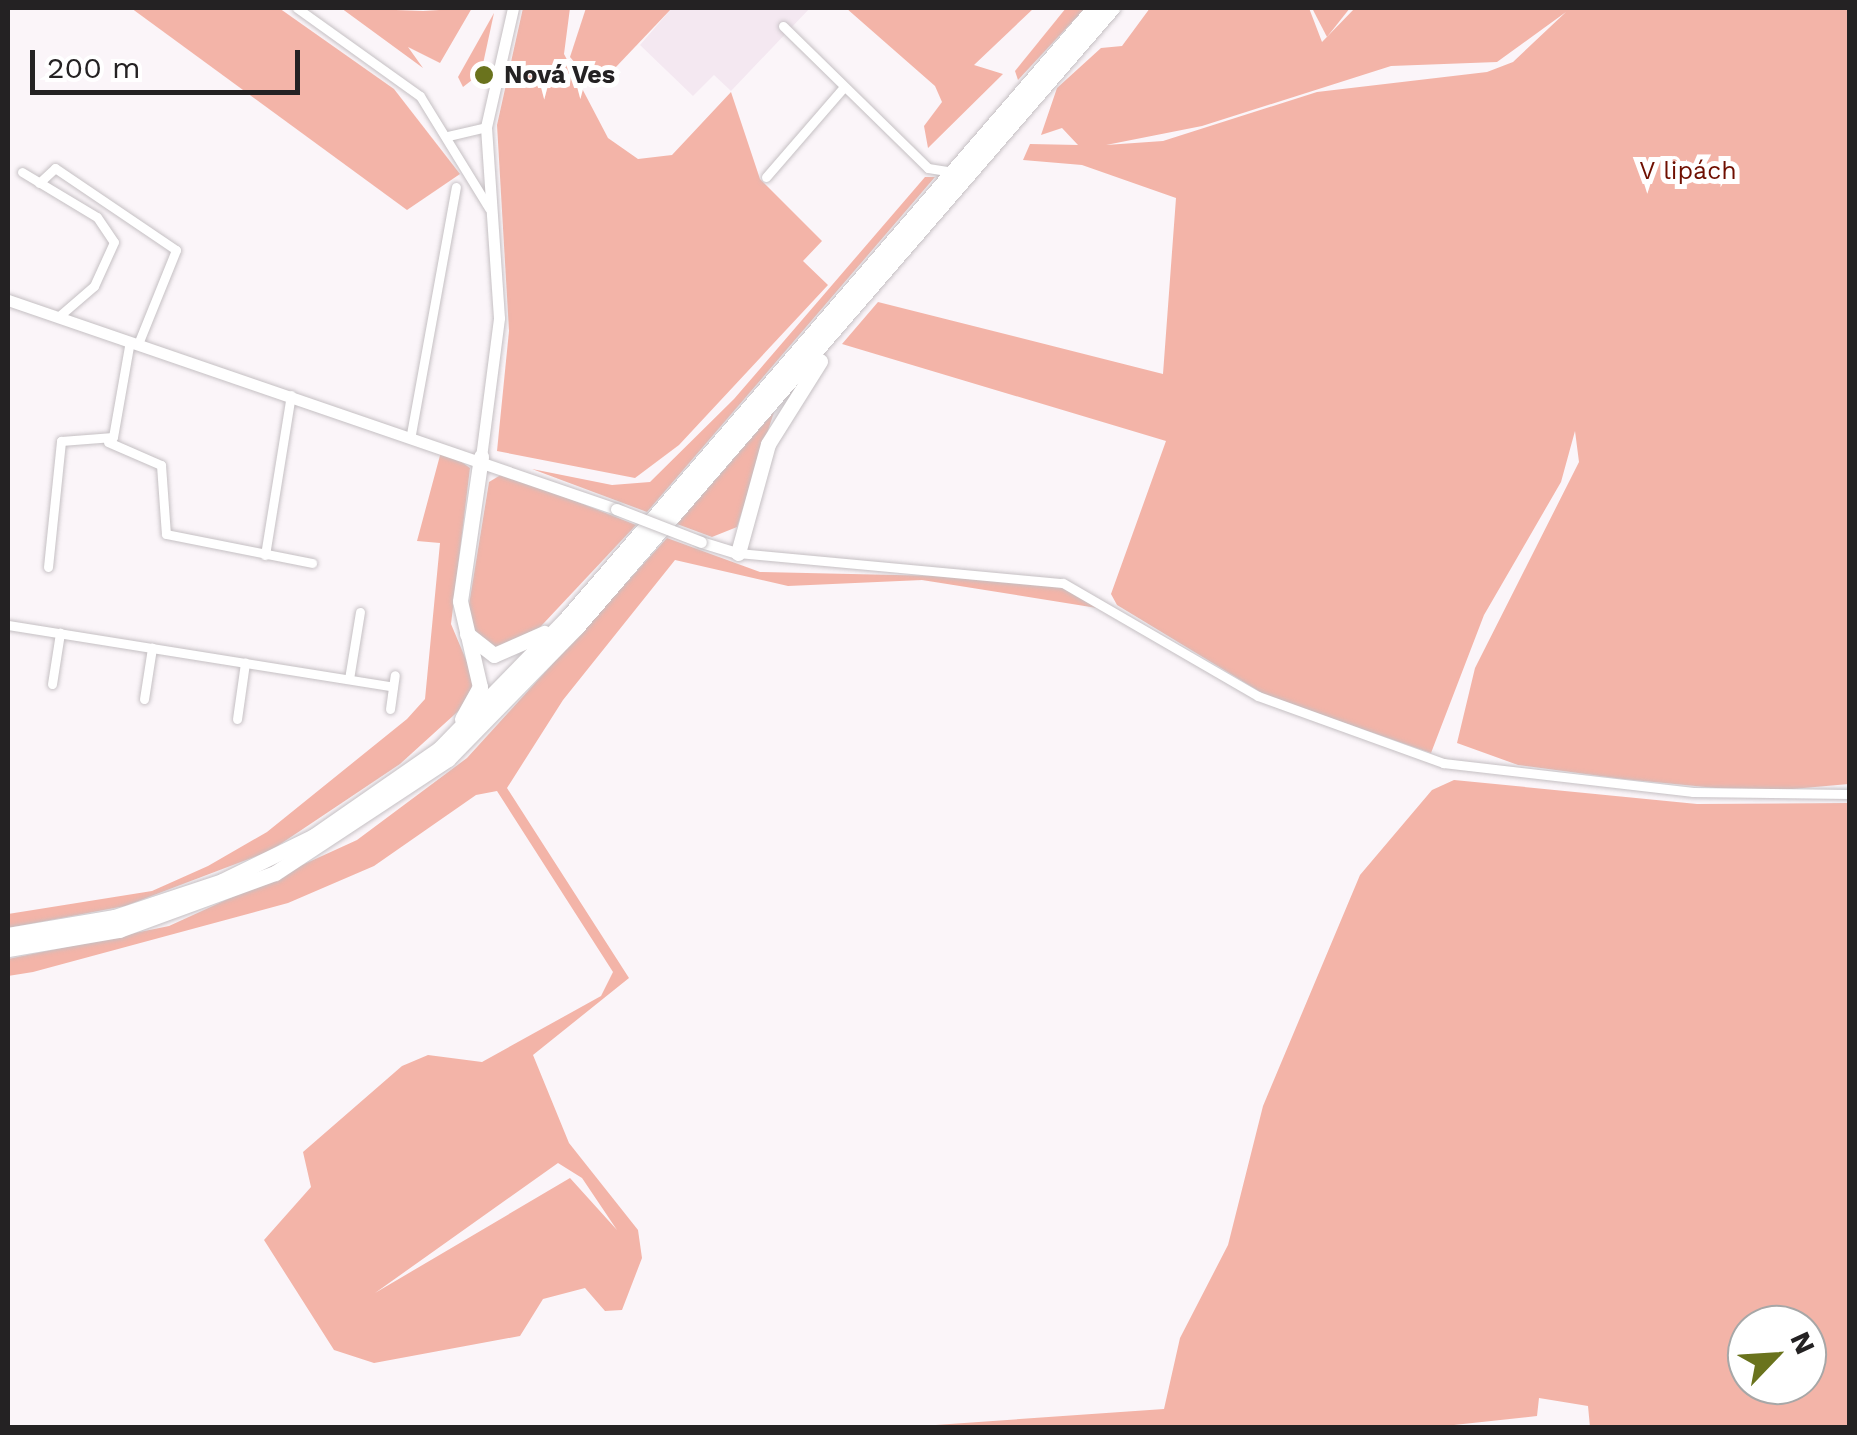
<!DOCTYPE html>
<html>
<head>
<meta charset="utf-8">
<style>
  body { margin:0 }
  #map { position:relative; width:1857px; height:1435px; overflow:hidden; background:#fbf5f9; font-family:"Work Sans",sans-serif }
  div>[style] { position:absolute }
  .built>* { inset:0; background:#f4e8f1 }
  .green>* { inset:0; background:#f3b4a8 }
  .roads { filter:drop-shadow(0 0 2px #c5c0c3) drop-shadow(0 0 2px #c5c0c3) }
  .minor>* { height:9px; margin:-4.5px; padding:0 4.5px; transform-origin:4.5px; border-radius:4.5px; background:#fff }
  .tertiary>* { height:11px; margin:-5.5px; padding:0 5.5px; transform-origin:5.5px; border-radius:5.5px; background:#fff }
  .trunk>* { height:15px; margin:-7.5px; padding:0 7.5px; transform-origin:7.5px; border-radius:7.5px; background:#fff }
  .bridges { filter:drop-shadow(0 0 2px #c5c0c3) drop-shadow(0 0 2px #c5c0c3) }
  .tertiary-bridge>* { height:11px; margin:-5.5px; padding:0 5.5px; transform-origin:5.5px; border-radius:5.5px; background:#fff }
  .dots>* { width:28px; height:28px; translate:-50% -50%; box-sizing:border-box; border:5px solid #fff; border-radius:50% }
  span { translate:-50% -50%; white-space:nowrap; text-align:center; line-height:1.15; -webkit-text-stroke:10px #fff; paint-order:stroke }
  .poi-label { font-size:25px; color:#242223; font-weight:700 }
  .left { translate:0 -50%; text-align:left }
  .park-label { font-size:25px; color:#6f0f01 }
  .frame { position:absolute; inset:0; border:10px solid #242223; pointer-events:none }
  .north { position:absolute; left:1727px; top:1305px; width:100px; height:100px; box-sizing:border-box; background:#fff; border:2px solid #a7a7a7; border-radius:50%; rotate:65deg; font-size:28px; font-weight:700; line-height:40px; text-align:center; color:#242223 }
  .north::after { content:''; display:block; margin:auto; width:35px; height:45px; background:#6a731d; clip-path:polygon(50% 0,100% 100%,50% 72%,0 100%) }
  .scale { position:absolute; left:30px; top:50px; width:270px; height:45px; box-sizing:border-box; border:5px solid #242223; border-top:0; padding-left:12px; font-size:30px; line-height:35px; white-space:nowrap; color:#242223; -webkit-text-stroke:8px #fff; paint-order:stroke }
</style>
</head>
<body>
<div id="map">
  <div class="built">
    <div style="clip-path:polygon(672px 8px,810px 8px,731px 91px,714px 75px,693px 96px,640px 45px)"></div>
  </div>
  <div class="green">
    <div style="clip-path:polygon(131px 8px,279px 8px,394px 89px,460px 174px,407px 210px)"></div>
    <div style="clip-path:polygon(341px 8px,423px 11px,472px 8px,440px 63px,408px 47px,423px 68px)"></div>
    <div style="clip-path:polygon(523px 8px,570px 8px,564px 54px,608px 138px,638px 159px,672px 155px,731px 92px,760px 179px,822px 241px,803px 261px,828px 285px,679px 445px,635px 478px,497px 451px,509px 331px,497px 125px)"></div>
    <div style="clip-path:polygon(586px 8px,672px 8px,596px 88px,570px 57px)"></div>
    <div style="clip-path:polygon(846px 8px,1034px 8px,974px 65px,1003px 74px,928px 148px,924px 126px,942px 102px,935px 86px)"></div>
    <div style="clip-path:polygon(1066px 8px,1085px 8px,1018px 80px,1015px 71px)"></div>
    <div style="clip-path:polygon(evenodd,1150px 8px,1309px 8px,1322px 42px,1355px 8px,1849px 8px,1849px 784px,1757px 792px,1623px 779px,1518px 765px,1457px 743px,1475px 668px,1579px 462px,1575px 431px,1561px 482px,1484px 615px,1431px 753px,1267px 696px,1117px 605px,1111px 594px,1166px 441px,842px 344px,878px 302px,1163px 374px,1176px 198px,1082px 165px,1023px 160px,1030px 144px,1078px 145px,1062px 128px,1041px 135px,1057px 88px,1101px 48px,1122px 46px,1150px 8px,1566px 12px,1513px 62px,1487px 72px,1317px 92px,1163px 141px,1106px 145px,1202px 126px,1391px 66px,1497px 62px,1566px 12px)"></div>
    <div style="clip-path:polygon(1312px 8px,1350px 8px,1327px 37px)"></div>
    <div style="clip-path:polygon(494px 13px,481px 73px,463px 87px,458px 77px)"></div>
    <div style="clip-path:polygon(925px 177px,935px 177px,647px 512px,532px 469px,612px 485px,650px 482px,734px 399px)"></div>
    <div style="clip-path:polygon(774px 412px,737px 527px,712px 537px,677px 524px)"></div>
    <div style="clip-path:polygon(442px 448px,470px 468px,451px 624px,475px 681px,465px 705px,400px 764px,270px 851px,125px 906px,8px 928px,8px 914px,152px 891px,208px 866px,267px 832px,407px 719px,425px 699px,440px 543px,417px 541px)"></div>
    <div style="clip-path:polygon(504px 473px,636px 525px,527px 641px,494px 652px,472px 632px,468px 611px,489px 482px)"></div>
    <div style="clip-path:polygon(evenodd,667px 538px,760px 572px,1026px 578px,1066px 588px,1130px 627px,1097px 608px,922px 580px,788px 586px,675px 560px,563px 700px,507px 788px,629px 978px,533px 1055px,569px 1143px,638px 1230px,642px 1258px,622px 1310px,605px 1311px,585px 1288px,543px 1299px,520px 1336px,374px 1363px,334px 1350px,264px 1240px,311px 1187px,303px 1152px,402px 1066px,428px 1055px,482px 1062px,601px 996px,613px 972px,497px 791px,476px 795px,374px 866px,288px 903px,33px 972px,8px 976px,8px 959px,169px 926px,357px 840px,467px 758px,667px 538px,558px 1163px,582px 1178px,617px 1230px,570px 1178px,375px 1293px,558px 1163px)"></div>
    <div style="clip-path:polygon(evenodd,1454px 780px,1697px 804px,1849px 803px,1849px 1427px,1590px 1427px,1588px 1406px,1539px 1398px,1537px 1416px,1426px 1428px,907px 1427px,1164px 1409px,1180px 1338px,1228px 1245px,1263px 1106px,1360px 875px,1432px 790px,1454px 780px,1747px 1325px,1807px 1325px,1807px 1385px,1747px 1385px,1747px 1325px)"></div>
  </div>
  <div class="roads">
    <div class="minor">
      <div style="left:297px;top:8px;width:151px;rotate:35.6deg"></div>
      <div style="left:420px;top:96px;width:132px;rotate:58.4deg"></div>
      <div style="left:783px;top:26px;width:203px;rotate:44.4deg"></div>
      <div style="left:928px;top:168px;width:24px;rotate:9deg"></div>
      <div style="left:448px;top:136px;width:39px;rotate:-13deg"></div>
      <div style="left:22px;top:172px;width:87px;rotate:31deg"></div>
      <div style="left:97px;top:217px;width:30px;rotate:56deg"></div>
      <div style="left:114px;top:242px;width:48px;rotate:114.4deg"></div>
      <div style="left:94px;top:286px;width:48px;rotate:139.3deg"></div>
      <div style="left:766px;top:177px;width:119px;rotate:-49.1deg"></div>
      <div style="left:39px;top:183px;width:22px;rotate:-43deg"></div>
      <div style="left:55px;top:168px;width:146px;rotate:34.1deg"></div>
      <div style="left:176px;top:250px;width:101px;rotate:112deg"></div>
      <div style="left:411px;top:434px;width:251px;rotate:-79.7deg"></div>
      <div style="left:108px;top:442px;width:58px;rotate:23.5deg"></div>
      <div style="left:161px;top:465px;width:69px;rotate:85.9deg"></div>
      <div style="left:166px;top:534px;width:149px;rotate:11.2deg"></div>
      <div style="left:738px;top:553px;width:326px;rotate:5.3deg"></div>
      <div style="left:1063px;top:583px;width:225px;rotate:30.1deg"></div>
      <div style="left:1258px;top:696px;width:197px;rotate:19.9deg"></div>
      <div style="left:1443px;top:763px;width:252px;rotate:6.6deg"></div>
      <div style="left:1693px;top:792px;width:157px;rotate:0.7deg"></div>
      <div style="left:265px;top:555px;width:162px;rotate:-80.8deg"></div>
      <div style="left:48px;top:567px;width:127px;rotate:-84.1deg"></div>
      <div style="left:61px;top:441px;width:52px;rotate:-4.4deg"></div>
      <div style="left:113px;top:437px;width:97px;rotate:-80deg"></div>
      <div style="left:8px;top:625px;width:390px;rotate:9.1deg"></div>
      <div style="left:349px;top:679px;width:68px;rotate:-80.7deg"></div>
      <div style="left:52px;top:684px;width:52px;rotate:-81.1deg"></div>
      <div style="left:144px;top:699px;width:52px;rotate:-81.1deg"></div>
      <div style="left:390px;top:709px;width:34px;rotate:-82deg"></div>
      <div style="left:237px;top:719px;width:57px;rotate:-81.9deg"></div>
    </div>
    <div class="tertiary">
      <div style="left:8px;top:300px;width:643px;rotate:18.97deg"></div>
      <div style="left:481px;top:457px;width:140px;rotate:-82.6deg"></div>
      <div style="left:499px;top:318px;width:191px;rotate:-93.9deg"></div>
      <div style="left:486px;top:127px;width:122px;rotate:-77.2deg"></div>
      <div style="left:701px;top:542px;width:39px;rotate:17deg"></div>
    </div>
    <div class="trunk">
      <div style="left:738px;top:553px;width:113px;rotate:-74.6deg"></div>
      <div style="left:768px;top:444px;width:98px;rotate:-57.9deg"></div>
      <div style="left:467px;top:634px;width:34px;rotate:38deg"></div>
      <div style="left:494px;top:655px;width:55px;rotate:-23.7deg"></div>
      <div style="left:462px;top:719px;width:37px;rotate:-61deg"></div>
      <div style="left:480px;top:687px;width:88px;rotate:-103.1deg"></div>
      <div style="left:460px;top:601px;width:146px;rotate:-81.7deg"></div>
      <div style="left:8px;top:935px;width:108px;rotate:-9.6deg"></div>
      <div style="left:114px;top:917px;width:114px;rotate:-18.4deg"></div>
      <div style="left:222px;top:881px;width:102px;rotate:-26.1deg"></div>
      <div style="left:314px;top:836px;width:152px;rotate:-34.8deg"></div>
      <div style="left:439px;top:749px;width:180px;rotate:-45.7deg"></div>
      <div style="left:565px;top:620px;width:809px;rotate:-49.16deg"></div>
      <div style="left:8px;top:949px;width:113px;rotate:-9.7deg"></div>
      <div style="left:119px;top:930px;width:166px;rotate:-20.1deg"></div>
      <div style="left:275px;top:873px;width:207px;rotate:-33.4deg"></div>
      <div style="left:448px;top:759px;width:183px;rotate:-45.7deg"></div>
      <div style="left:576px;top:628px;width:820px;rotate:-49.16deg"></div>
    </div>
  </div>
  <div class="bridges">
    <div class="tertiary-bridge">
      <div style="left:616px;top:509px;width:91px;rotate:21.2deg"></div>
    </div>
  </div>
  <div class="dots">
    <div style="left:484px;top:75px;background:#6a731d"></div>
  </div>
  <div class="poi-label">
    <span class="left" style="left:504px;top:75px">Nová Ves</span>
  </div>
  <div class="park-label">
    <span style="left:1688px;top:171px">V lipách</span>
  </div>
  <div class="frame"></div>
  <div class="north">N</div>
  <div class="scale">200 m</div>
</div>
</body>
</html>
